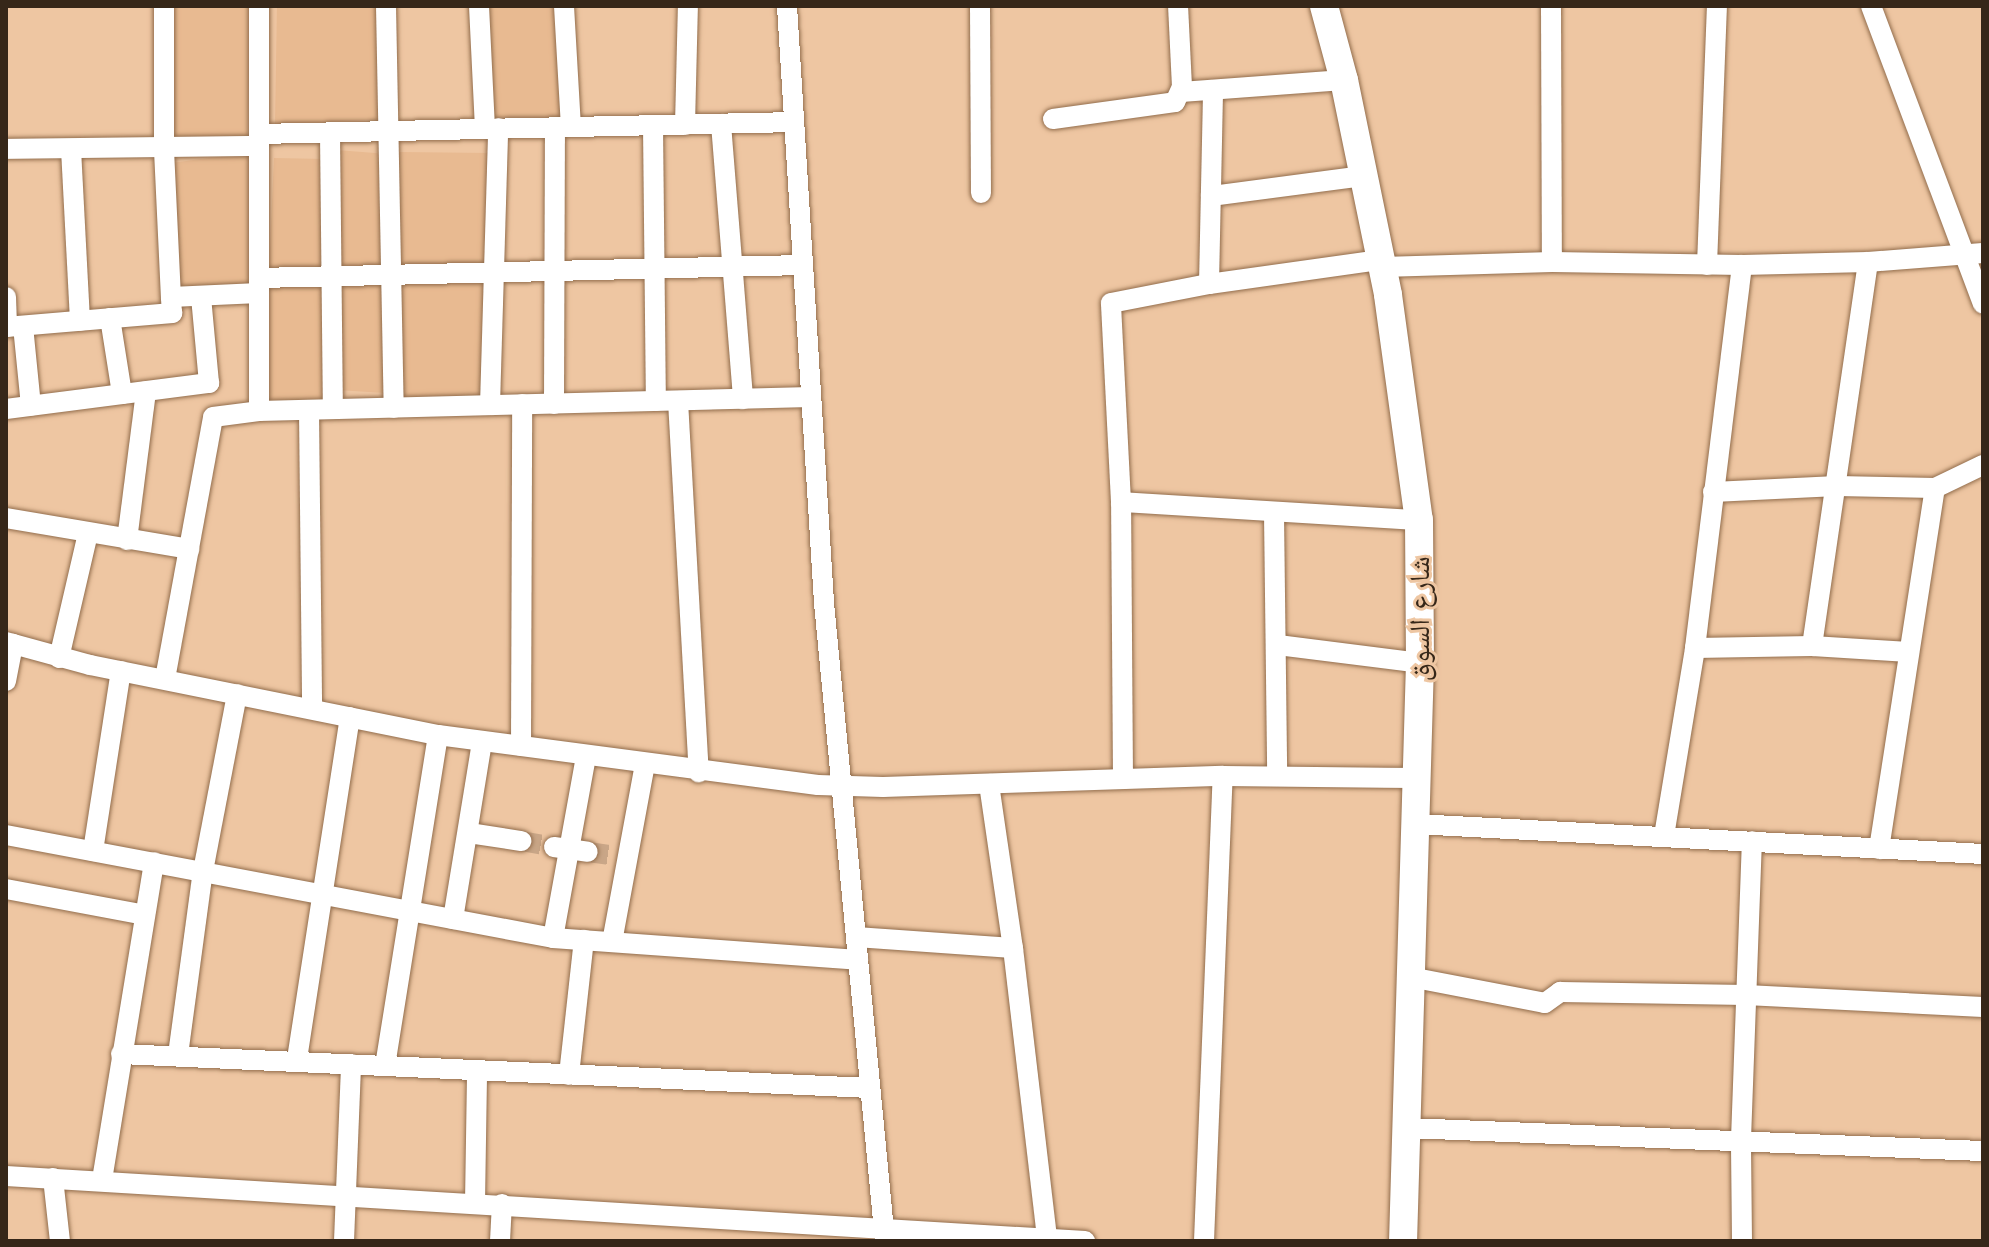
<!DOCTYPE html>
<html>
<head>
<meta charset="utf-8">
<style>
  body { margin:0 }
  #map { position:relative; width:1989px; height:1247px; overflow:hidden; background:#eec6a2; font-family:"Work Sans","Noto Naskh Arabic",sans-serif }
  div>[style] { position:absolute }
  .built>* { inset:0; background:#e8ba91 }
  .street-tunnel>* { height:20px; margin-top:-10px; transform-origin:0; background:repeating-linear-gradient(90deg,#c9a687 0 20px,transparent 0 30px) }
  .roads { filter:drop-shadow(0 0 2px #926d4c) drop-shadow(0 0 2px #926d4c) }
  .street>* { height:20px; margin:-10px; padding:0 10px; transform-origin:10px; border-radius:10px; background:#fff }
  .secondary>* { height:28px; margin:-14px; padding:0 14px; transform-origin:14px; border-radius:14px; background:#fff }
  span { translate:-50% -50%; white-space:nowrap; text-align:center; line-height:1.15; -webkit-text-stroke:6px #eec6a2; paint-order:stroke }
  .street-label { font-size:28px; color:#362719 }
  .frame { position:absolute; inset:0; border:8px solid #362719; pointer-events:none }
</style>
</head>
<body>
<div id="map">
  <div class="built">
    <div style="clip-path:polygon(171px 6px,251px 6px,247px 140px,174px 138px)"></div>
    <div style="clip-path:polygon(277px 6px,381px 6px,386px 119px,275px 124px)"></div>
    <div style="clip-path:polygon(486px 6px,561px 6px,564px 118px,491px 117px)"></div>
    <div style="clip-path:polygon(336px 150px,388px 154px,387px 269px,338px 268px)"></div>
    <div style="clip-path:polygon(255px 152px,255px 293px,176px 293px,171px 163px)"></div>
    <div style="clip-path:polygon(399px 152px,490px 153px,487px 266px,399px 265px)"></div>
    <div style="clip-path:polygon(274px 158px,326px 159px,325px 269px,269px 270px)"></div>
    <div style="clip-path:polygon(488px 278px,483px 399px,402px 408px,398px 284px)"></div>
    <div style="clip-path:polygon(392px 280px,385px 393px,337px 390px,336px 281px)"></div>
    <div style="clip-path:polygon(331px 281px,326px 398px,266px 402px,269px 282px)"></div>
  </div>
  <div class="street-tunnel">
    <div style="left:521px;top:841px;width:34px;rotate:10deg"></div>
    <div style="left:588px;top:852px;width:21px;rotate:8deg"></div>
  </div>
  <div class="roads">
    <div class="street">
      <div style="left:164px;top:6px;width:144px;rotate:90deg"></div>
      <div style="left:164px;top:150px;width:147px;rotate:87.3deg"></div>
      <div style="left:386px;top:6px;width:402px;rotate:88.9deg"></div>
      <div style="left:479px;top:6px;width:122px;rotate:87.2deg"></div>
      <div style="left:564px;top:6px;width:121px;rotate:86.7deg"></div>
      <div style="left:787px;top:6px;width:598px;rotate:86.45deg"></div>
      <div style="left:824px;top:603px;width:641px;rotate:84.54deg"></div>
      <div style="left:980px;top:6px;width:187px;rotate:89.7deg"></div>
      <div style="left:1551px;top:6px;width:256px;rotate:89.8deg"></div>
      <div style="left:1871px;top:6px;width:318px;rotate:69.4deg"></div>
      <div style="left:1181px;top:92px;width:163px;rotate:-4.2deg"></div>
      <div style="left:1053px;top:119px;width:123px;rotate:-7.9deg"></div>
      <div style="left:1175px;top:102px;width:17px;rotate:-65deg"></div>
      <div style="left:1182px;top:87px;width:81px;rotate:-92.8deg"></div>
      <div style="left:721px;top:124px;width:276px;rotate:85.4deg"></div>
      <div style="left:653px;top:125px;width:276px;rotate:89.4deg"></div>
      <div style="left:685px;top:125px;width:119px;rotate:-88.6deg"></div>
      <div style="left:330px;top:133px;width:276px;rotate:89.4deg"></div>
      <div style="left:259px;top:134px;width:535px;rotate:-1.28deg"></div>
      <div style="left:6px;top:149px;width:253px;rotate:-0.7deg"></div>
      <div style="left:71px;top:149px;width:172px;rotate:87deg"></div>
      <div style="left:1211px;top:196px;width:153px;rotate:-7.5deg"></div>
      <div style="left:1707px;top:265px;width:259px;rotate:-87.8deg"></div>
      <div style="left:1382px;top:267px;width:170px;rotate:-1.7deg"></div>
      <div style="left:1552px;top:262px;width:190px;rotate:0.9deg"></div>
      <div style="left:1742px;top:265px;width:126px;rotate:-1.4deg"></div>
      <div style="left:1868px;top:262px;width:115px;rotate:-4.5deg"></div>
      <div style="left:259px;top:278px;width:544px;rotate:-1.37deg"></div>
      <div style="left:1209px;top:284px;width:194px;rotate:-88.8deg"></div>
      <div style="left:6px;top:297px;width:30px;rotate:88deg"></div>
      <div style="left:110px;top:318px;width:77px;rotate:81deg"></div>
      <div style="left:23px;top:326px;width:80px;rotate:84.3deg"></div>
      <div style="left:6px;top:327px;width:167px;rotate:-4.8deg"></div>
      <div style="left:172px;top:313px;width:16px;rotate:-94deg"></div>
      <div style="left:171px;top:297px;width:88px;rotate:-2.6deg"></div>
      <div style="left:678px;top:401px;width:372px;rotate:86.8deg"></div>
      <div style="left:554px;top:404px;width:277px;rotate:-89.8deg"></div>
      <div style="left:490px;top:405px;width:277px;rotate:-88.3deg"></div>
      <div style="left:6px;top:409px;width:205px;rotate:-7.3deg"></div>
      <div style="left:209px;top:383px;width:87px;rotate:-95.3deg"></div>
      <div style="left:309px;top:410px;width:299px;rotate:89.4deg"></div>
      <div style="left:259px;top:411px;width:405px;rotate:-90deg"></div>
      <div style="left:1713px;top:492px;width:124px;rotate:-2.8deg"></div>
      <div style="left:1837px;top:486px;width:98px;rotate:1.2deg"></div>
      <div style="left:1935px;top:488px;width:53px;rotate:-25.6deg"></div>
      <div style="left:1121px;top:502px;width:199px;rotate:-92.9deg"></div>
      <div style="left:1111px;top:303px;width:100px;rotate:-11deg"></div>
      <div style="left:1209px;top:284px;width:173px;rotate:-8deg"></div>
      <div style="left:1274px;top:513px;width:263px;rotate:89.3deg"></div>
      <div style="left:6px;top:518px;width:186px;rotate:9.6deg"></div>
      <div style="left:127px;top:540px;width:150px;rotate:-82.7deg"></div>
      <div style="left:6px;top:642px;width:87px;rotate:15.3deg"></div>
      <div style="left:90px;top:665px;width:355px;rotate:11.4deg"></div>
      <div style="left:438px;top:735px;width:383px;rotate:7.5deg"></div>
      <div style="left:818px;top:785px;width:65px;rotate:1.8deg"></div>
      <div style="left:883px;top:787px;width:340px;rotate:-1.9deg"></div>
      <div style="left:1223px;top:776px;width:195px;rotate:0.6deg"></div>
      <div style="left:1278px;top:645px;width:143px;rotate:7.2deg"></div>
      <div style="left:1812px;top:646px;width:388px;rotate:-81.7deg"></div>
      <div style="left:1695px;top:648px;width:117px;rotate:-1deg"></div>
      <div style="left:1812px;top:646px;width:97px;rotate:3.5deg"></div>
      <div style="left:59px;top:658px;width:128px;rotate:-76.9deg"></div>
      <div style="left:165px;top:679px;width:266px;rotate:-79.6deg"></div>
      <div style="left:213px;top:417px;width:46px;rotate:-7.4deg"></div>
      <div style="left:259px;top:411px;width:552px;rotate:-1.45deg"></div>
      <div style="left:6px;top:681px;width:38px;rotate:-79deg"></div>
      <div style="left:521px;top:746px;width:342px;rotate:-89.8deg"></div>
      <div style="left:1123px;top:779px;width:277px;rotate:-90.4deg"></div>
      <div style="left:1121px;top:502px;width:299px;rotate:3.5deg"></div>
      <div style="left:989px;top:784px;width:166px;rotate:81.7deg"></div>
      <div style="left:1013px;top:948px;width:292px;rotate:83.3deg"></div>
      <div style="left:1415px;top:824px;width:569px;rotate:3.02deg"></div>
      <div style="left:469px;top:833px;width:53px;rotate:8.7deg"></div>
      <div style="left:6px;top:835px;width:557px;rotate:10.66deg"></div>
      <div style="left:553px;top:938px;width:306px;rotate:4.1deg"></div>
      <div style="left:1664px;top:836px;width:191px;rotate:-80.6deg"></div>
      <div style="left:1695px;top:648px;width:386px;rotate:-83deg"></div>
      <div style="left:554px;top:847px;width:34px;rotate:8deg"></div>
      <div style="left:1879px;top:849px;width:365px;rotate:-81.2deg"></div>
      <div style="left:93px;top:851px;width:182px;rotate:-81.2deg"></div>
      <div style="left:6px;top:889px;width:141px;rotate:10.6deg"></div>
      <div style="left:453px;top:919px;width:180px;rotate:-80.7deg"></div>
      <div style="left:856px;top:937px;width:157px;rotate:4deg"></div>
      <div style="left:553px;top:938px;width:185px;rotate:-79.7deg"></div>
      <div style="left:612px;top:942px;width:181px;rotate:-79.5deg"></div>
      <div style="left:1410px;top:977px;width:137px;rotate:10.9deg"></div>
      <div style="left:1545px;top:1003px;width:19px;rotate:-36deg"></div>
      <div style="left:1560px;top:992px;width:186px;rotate:0.9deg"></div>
      <div style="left:1746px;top:995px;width:237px;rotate:2.9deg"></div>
      <div style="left:121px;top:1054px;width:750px;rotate:2.6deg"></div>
      <div style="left:178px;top:1055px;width:186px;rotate:-82.3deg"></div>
      <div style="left:203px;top:871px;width:180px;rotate:-79.1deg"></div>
      <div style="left:297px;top:1059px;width:346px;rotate:-81.2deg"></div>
      <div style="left:385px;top:1066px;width:335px;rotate:-80.9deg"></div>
      <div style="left:569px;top:1075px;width:136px;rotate:-83.7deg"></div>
      <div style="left:1407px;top:1128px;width:576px;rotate:2.29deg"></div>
      <div style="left:6px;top:1176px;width:1081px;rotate:3.45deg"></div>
      <div style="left:53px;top:1178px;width:63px;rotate:83.7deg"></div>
      <div style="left:102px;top:1180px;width:322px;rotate:-80.7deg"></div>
      <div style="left:475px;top:1203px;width:132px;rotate:-89.1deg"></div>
      <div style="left:344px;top:1241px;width:177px;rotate:-87.7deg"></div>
      <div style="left:500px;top:1241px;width:37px;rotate:-87deg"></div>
      <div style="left:1204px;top:1241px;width:465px;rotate:-87.7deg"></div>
      <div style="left:1742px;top:1241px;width:102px;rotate:-90.6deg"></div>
      <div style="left:1741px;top:1139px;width:298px;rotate:-87.9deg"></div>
    </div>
    <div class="secondary">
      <div style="left:1324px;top:6px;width:77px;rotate:74.9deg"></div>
      <div style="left:1344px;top:80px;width:219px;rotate:78.4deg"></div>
      <div style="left:1388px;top:295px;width:227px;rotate:82.2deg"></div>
      <div style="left:1419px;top:520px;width:143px;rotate:89.6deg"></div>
      <div style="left:1420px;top:663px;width:578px;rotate:91.68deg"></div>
    </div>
  </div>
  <div class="street-label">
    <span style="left:1420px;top:619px;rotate:-90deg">شارع السوق</span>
  </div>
  <div class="frame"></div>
</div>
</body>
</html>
